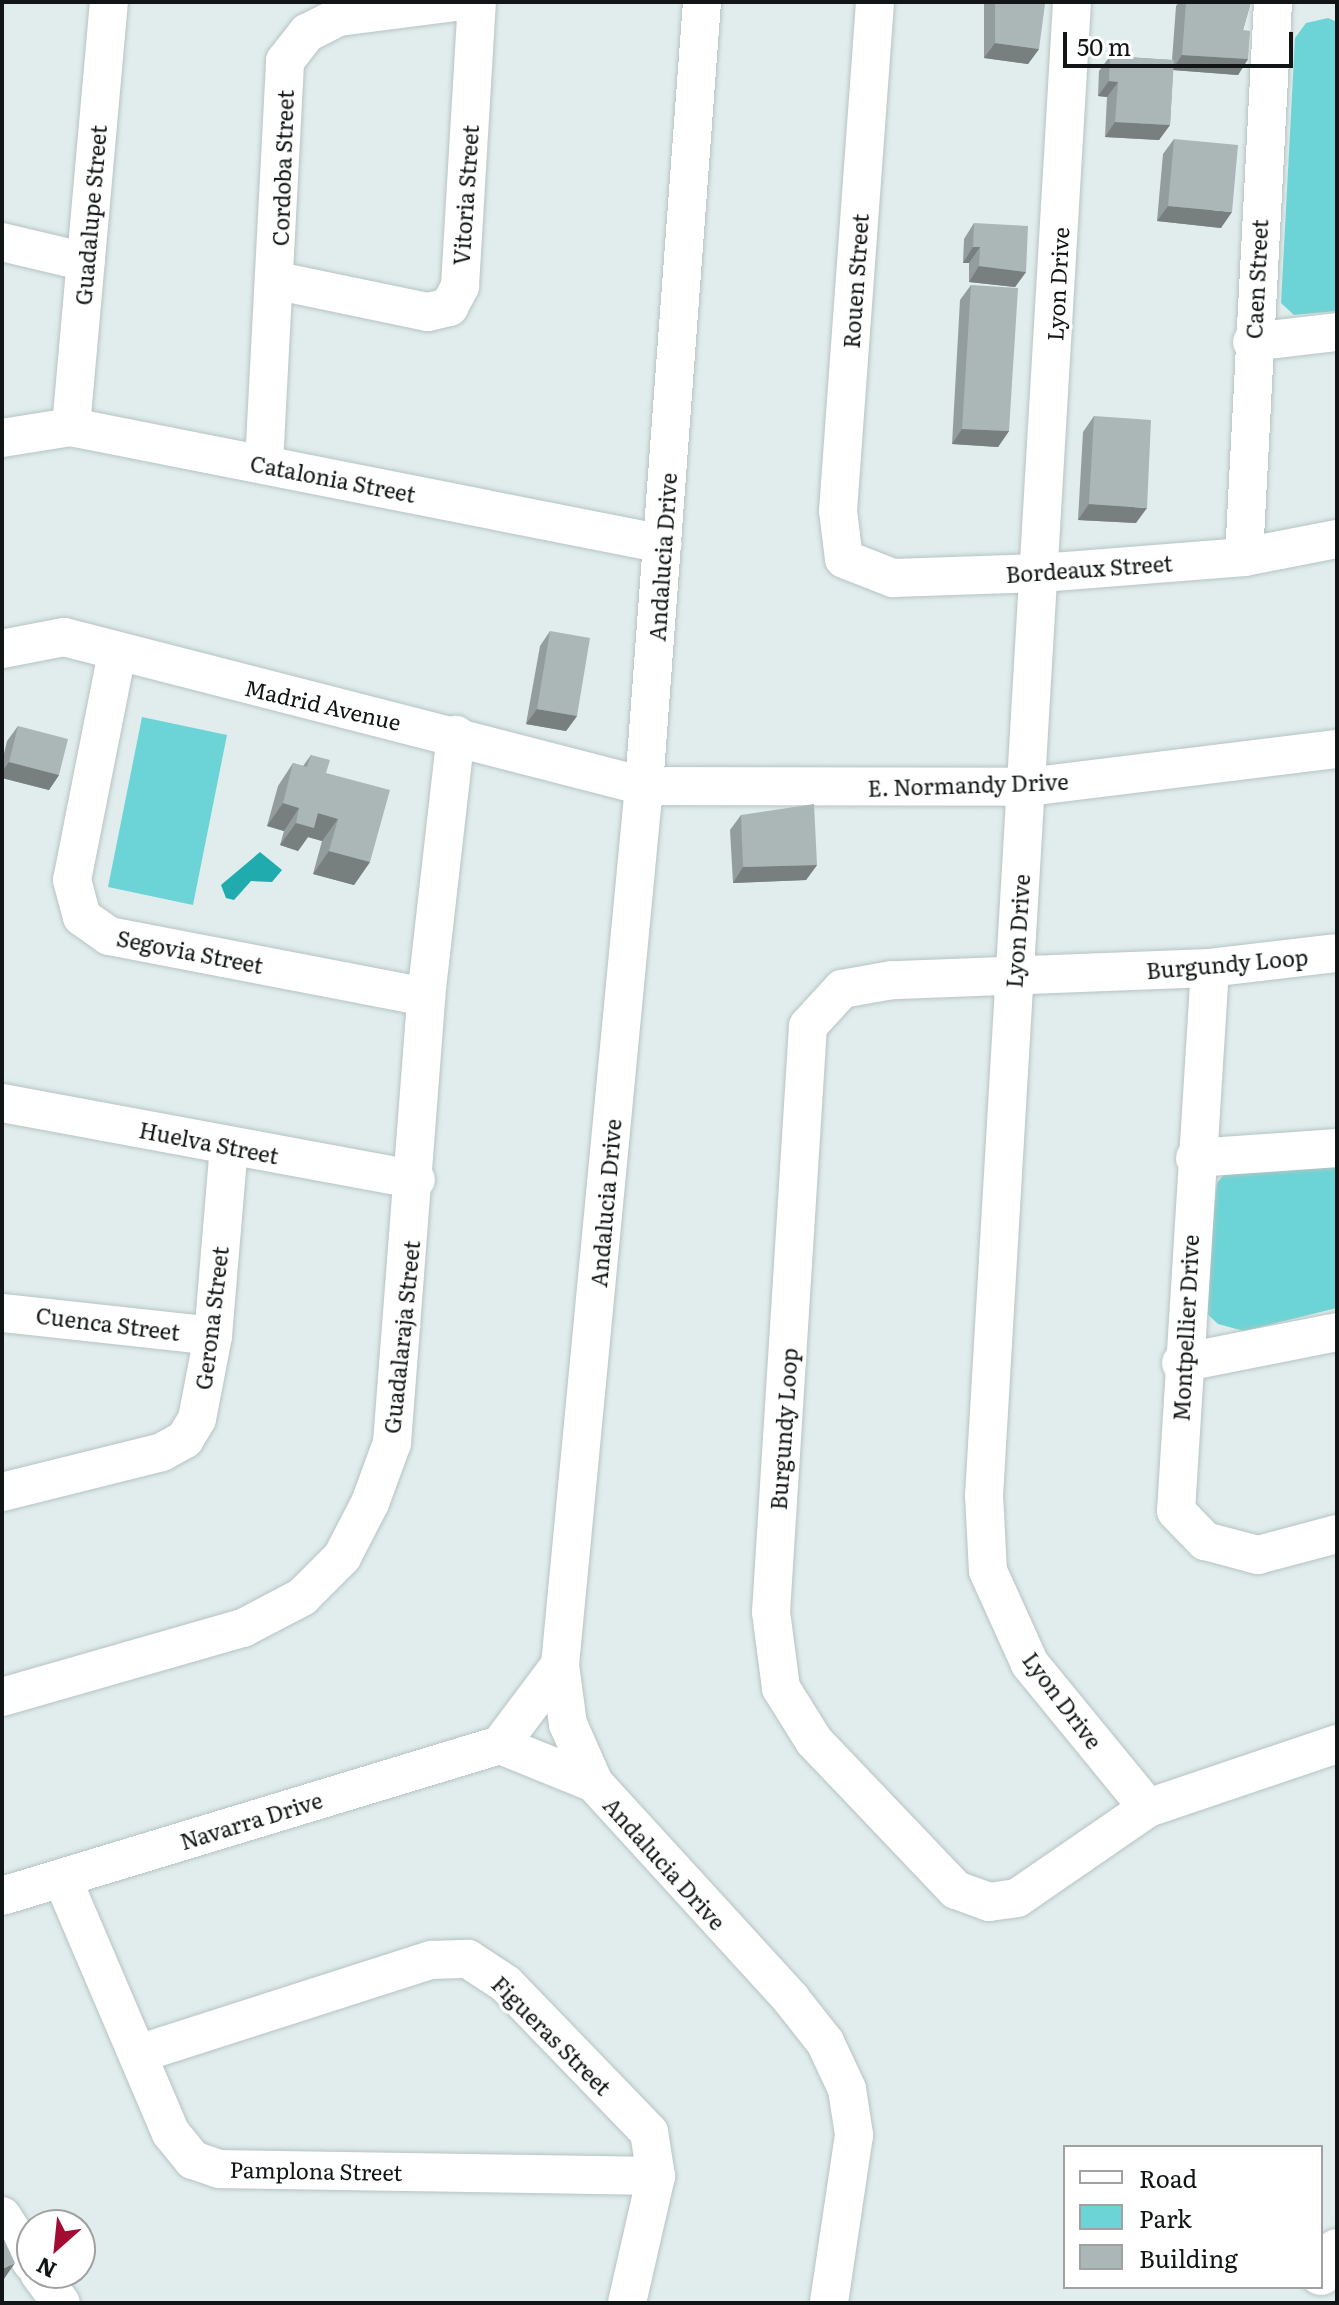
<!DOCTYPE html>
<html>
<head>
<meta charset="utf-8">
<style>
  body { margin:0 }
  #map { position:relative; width:1339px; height:2305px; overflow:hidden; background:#e1eded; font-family:Literata,serif }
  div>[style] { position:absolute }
  .green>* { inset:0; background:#6cd4d6 }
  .water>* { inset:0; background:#20acaf }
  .roads { filter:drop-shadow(0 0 2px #b7c3c3) drop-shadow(0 0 2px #b7c3c3) }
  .minor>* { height:38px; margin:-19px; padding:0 19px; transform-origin:19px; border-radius:19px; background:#fff }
  .major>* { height:44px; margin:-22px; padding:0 22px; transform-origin:22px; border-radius:22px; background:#fff }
  .wall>* { inset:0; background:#939d9d }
  .shaded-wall>* { inset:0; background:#787f7f }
  .building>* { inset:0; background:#abb6b6 }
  span { translate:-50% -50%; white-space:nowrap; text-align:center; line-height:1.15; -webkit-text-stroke:7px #fff; paint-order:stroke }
  .street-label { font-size:22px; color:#111515 }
  .frame { position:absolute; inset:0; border:4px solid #111515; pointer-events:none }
  .legend { position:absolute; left:1063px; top:2145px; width:260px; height:144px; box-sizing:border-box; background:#fff; border:2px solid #a0a1a1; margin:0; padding:10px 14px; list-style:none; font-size:24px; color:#111515 }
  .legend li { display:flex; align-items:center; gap:16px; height:40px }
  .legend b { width:40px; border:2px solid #a0a1a1 }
  .north { position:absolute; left:16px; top:2209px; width:80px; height:80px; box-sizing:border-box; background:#fff; border:2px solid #a0a1a1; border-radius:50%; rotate:207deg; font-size:22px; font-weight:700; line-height:32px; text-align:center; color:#111515 }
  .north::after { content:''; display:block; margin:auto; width:28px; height:36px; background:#a50a33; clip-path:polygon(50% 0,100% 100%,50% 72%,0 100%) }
  .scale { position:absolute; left:1063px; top:32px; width:230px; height:36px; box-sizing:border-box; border:4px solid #111515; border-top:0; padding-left:10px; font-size:24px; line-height:28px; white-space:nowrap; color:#111515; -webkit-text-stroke:6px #fff; paint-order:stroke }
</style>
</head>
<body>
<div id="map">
  <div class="green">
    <div style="clip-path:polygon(1328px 18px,1337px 22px,1337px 311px,1294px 315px,1281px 303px,1295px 38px,1306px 23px)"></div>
    <div style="clip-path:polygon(142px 717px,227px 735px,193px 905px,108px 887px)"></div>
    <div style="clip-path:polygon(1337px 1165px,1337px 1308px,1244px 1331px,1218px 1324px,1203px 1310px,1217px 1183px,1226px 1172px)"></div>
  </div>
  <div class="water">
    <div style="clip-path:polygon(260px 852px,282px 870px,272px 882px,251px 881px,234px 900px,226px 898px,221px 885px)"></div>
  </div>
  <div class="roads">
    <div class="minor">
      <div style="left:702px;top:2px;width:786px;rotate:94.23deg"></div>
      <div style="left:644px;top:786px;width:883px;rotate:95.46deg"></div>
      <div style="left:560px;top:1665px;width:60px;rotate:82.3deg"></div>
      <div style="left:568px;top:1724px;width:64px;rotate:66.2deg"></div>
      <div style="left:594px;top:1783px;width:292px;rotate:47.6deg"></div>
      <div style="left:791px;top:1999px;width:55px;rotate:51.7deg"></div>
      <div style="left:825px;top:2042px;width:52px;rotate:64.9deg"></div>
      <div style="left:847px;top:2089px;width:47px;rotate:81.3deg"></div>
      <div style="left:854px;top:2135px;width:170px;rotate:98.5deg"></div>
      <div style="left:875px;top:2px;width:510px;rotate:94.16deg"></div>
      <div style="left:838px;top:511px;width:48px;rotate:82.9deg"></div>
      <div style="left:844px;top:559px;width:53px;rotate:21.2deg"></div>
      <div style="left:893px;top:578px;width:148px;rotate:-1.9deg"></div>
      <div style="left:1041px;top:573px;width:204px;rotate:-4.5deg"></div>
      <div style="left:1244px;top:557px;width:95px;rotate:-11deg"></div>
      <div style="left:1072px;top:2px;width:1496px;rotate:93.37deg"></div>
      <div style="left:984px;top:1495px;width:76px;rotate:87deg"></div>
      <div style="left:988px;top:1571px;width:102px;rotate:65.7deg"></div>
      <div style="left:1030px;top:1664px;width:186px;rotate:50.7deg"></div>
      <div style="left:2px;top:242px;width:86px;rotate:13.4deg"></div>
      <div style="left:278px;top:281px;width:153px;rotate:11.7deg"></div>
      <div style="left:428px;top:312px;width:22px;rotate:-13deg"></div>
      <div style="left:449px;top:307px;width:24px;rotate:-62deg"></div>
      <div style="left:460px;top:286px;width:285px;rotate:-86.6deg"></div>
      <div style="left:1252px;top:342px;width:86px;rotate:-6.7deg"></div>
      <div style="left:71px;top:427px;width:427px;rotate:-84.9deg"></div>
      <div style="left:2px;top:438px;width:70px;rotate:-9.1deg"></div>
      <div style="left:71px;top:427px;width:603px;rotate:11.18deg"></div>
      <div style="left:264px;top:464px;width:404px;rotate:-87deg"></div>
      <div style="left:285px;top:61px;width:36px;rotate:-52deg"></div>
      <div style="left:307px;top:33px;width:36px;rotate:-27deg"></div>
      <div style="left:339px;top:17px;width:118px;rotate:-7.3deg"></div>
      <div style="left:1244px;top:557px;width:556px;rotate:-87.01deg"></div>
      <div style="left:2px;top:649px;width:63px;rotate:-11deg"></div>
      <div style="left:64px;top:637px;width:599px;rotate:14.41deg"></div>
      <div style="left:644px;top:786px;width:383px;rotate:0.1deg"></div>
      <div style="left:1027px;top:787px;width:312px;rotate:-7deg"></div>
      <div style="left:117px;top:653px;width:231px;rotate:101.2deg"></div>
      <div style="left:72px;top:880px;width:38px;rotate:75deg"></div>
      <div style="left:82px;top:917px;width:33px;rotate:35deg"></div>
      <div style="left:109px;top:936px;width:323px;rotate:10.9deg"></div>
      <div style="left:1337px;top:953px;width:128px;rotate:173.3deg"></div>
      <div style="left:1210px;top:968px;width:318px;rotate:177.8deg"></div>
      <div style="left:892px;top:980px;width:51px;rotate:169.8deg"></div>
      <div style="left:842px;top:989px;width:50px;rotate:132.6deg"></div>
      <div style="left:808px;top:1026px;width:587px;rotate:93.61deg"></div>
      <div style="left:771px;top:1612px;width:77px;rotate:82.5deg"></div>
      <div style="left:781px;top:1688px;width:62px;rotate:58.1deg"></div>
      <div style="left:814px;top:1741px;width:206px;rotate:46.4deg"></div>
      <div style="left:956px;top:1890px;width:35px;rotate:20deg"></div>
      <div style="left:989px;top:1902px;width:28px;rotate:-8deg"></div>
      <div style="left:1017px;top:1898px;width:159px;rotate:-34.5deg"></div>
      <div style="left:1148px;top:1808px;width:200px;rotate:-18.7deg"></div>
      <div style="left:1210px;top:968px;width:544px;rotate:93.58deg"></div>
      <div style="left:1176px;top:1511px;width:42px;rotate:46deg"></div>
      <div style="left:1205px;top:1541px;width:55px;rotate:14.8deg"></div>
      <div style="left:1258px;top:1555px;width:82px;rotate:-14.9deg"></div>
      <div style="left:2px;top:1103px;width:421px;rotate:10.5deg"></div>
      <div style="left:1195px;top:1158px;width:142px;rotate:-4deg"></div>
      <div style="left:2px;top:1313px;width:212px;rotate:6.2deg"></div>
      <div style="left:1181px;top:1363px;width:159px;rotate:-11.2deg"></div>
      <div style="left:2px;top:1492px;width:165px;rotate:-14deg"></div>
      <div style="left:162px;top:1452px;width:26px;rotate:-29deg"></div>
      <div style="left:185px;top:1439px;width:23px;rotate:-59deg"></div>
      <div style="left:197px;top:1419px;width:85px;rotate:-79.1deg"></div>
      <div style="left:213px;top:1336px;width:190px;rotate:-85.2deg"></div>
      <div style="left:2px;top:1697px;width:251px;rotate:-16deg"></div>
      <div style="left:243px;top:1628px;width:67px;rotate:-27.7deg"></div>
      <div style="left:302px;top:1597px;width:57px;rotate:-45deg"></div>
      <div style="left:342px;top:1557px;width:61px;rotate:-62.6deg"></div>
      <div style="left:370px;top:1503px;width:64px;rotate:-69.9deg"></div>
      <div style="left:392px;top:1443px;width:447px;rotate:-85.6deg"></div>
      <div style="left:426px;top:997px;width:264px;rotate:-83.5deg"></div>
      <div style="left:500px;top:1745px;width:101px;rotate:22deg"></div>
      <div style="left:500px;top:1745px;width:100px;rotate:-53.1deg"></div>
      <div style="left:62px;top:1878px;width:277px;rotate:66.9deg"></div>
      <div style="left:171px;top:2133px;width:35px;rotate:51deg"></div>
      <div style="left:193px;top:2160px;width:28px;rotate:19deg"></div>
      <div style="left:219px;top:2169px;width:437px;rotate:0.9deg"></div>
      <div style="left:2px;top:1896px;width:520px;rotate:-16.87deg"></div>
      <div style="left:141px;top:2053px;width:305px;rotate:-17.8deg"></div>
      <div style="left:431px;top:1960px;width:37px;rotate:-2deg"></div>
      <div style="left:468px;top:1959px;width:45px;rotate:33.3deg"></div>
      <div style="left:506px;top:1984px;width:206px;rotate:46deg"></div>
      <div style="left:649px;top:2132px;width:45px;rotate:81deg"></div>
      <div style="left:656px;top:2176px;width:130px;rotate:102.9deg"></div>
      <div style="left:2px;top:2216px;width:56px;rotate:57.4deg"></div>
      <div style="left:39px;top:2273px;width:37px;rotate:54deg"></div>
    </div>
    <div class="major">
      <div style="left:1321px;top:2273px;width:27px;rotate:-54deg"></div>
    </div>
  </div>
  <div class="wall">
    <div style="clip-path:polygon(984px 2px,1028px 2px,1039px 49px,1028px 64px,984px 58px)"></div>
    <div style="clip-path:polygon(1179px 2px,1251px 2px,1243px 30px,1248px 59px,1238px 75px,1173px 70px,1170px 125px,1159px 140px,1105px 137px,1107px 97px,1098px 96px,1099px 71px,1110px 56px,1172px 60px,1176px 6px)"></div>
    <div style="clip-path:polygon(1174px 139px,1221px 228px,1157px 221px,1163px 154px)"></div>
    <div style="clip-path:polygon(974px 223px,1026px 272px,1015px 287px,969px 282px,969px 263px,963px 263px,964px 239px)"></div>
    <div style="clip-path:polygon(971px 285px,1009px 431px,998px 447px,952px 444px,960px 300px)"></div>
    <div style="clip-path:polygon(1094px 416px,1136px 523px,1078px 520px,1083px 432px)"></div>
    <div style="clip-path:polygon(550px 631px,577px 716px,566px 731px,526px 724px,540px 646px)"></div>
    <div style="clip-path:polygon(18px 726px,59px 775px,49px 790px,2px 778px,2px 762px,7px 741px)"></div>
    <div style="clip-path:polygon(311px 755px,326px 773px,370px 862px,354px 885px,313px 874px,322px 841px,308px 837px,298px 851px,280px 845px,284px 831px,267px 826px,278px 786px,293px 763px,303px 766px)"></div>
    <div style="clip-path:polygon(741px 815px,817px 865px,806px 880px,733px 883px,730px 830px)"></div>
  </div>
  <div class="shaded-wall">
    <div style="clip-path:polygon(995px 43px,1039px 49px,1028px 64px,984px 58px)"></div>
    <div style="clip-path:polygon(1182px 55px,1248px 59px,1238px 75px,1172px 70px)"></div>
    <div style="clip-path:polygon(1109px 81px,1118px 82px,1107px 97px,1098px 96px)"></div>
    <div style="clip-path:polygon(1115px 122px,1170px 125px,1159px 140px,1105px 137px)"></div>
    <div style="clip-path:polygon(1168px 206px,1232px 212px,1221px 228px,1157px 221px)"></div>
    <div style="clip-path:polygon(973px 247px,980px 247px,969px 263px,963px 263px)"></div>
    <div style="clip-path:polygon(979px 266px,1026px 272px,1015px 287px,969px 282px)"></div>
    <div style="clip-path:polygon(962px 429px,1009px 431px,998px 447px,952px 444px)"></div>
    <div style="clip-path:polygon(1089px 504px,1147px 508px,1136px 523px,1078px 520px)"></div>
    <div style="clip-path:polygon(537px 709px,577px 716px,566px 731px,526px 724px)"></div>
    <div style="clip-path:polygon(9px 762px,59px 775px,49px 790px,2px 778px,2px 772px)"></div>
    <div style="clip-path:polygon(283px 803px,299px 808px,284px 831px,267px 826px)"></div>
    <div style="clip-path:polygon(318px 813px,338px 819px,322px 841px,308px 837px,298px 851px,280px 845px,296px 823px)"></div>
    <div style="clip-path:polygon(329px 851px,370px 862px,354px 885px,313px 874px)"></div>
    <div style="clip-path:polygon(817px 865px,806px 880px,733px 883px,743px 867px)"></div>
    <div style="clip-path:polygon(15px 2263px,4px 2279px,2px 2280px,2px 2269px)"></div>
  </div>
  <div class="building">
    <div style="clip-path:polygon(995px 2px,1028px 2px,1045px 4px,1039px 49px,995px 43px)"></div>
    <div style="clip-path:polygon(1186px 2px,1251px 2px,1243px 30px,1250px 31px,1248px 59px,1182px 55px)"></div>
    <div style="clip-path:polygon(1110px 56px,1174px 60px,1170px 125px,1115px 122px,1118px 82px,1109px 81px)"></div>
    <div style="clip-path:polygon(1174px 139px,1238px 145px,1232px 212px,1168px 206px)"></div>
    <div style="clip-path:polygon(974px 223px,1028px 226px,1026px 272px,979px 266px,980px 247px,973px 247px)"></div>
    <div style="clip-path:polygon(971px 285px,1018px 288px,1009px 431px,962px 429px)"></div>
    <div style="clip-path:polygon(1094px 416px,1151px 420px,1147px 508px,1089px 504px)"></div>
    <div style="clip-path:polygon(550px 631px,590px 638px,577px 716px,537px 709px)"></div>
    <div style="clip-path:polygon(18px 726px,68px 739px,59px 775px,9px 762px)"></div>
    <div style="clip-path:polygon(311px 755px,330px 760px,326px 773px,390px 790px,370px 862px,329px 851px,338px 819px,318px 813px,314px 828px,296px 823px,299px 808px,283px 803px,293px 763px,307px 767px)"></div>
    <div style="clip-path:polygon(814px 804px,817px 865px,743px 867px,741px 815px)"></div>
    <div style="clip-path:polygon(2px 2235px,15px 2263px,2px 2269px)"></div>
  </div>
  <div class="street-label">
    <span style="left:282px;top:168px;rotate:-88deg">Cordoba Street</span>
    <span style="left:465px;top:195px;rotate:-86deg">Vitoria Street</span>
    <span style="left:90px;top:215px;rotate:-85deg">Guadalupe Street</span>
    <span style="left:1256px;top:279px;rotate:-87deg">Caen Street</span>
    <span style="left:855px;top:281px;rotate:-86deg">Rouen Street</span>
    <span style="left:1057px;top:284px;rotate:-87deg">Lyon Drive</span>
    <span style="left:333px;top:478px;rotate:11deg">Catalonia Street</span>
    <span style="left:662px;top:557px;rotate:-86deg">Andalucia Drive</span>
    <span style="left:1089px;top:568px;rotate:-4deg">Bordeaux Street</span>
    <span style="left:323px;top:704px;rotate:13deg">Madrid Avenue</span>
    <span style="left:968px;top:784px;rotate:-2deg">E. Normandy Drive</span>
    <span style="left:1017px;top:931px;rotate:-86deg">Lyon Drive</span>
    <span style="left:190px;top:951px;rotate:11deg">Segovia Street</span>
    <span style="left:1227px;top:963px;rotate:-5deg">Burgundy Loop</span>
    <span style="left:209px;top:1142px;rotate:11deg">Huelva Street</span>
    <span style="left:605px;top:1203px;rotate:-85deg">Andalucia Drive</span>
    <span style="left:211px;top:1318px;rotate:-83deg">Gerona Street</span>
    <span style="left:108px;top:1323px;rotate:7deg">Cuenca Street</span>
    <span style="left:1185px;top:1328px;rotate:-87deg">Montpellier Drive</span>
    <span style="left:401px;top:1337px;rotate:-84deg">Guadalaraja Street</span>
    <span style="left:783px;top:1429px;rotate:-86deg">Burgundy Loop</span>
    <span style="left:1063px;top:1700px;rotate:53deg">Lyon Drive</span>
    <span style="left:251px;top:1820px;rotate:-17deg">Navarra Drive</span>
    <span style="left:665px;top:1863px;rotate:48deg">Andalucia Drive</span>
    <span style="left:552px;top:2035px;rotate:45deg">Figueras Street</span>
    <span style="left:316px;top:2170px;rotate:1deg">Pamplona Street</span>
  </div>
  <div class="frame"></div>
  <ul class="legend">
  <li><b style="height:10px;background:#fff"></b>Road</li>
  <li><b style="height:22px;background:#6cd4d6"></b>Park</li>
  <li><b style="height:22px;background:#abb6b6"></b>Building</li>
  </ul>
  <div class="north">N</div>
  <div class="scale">50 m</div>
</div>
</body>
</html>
